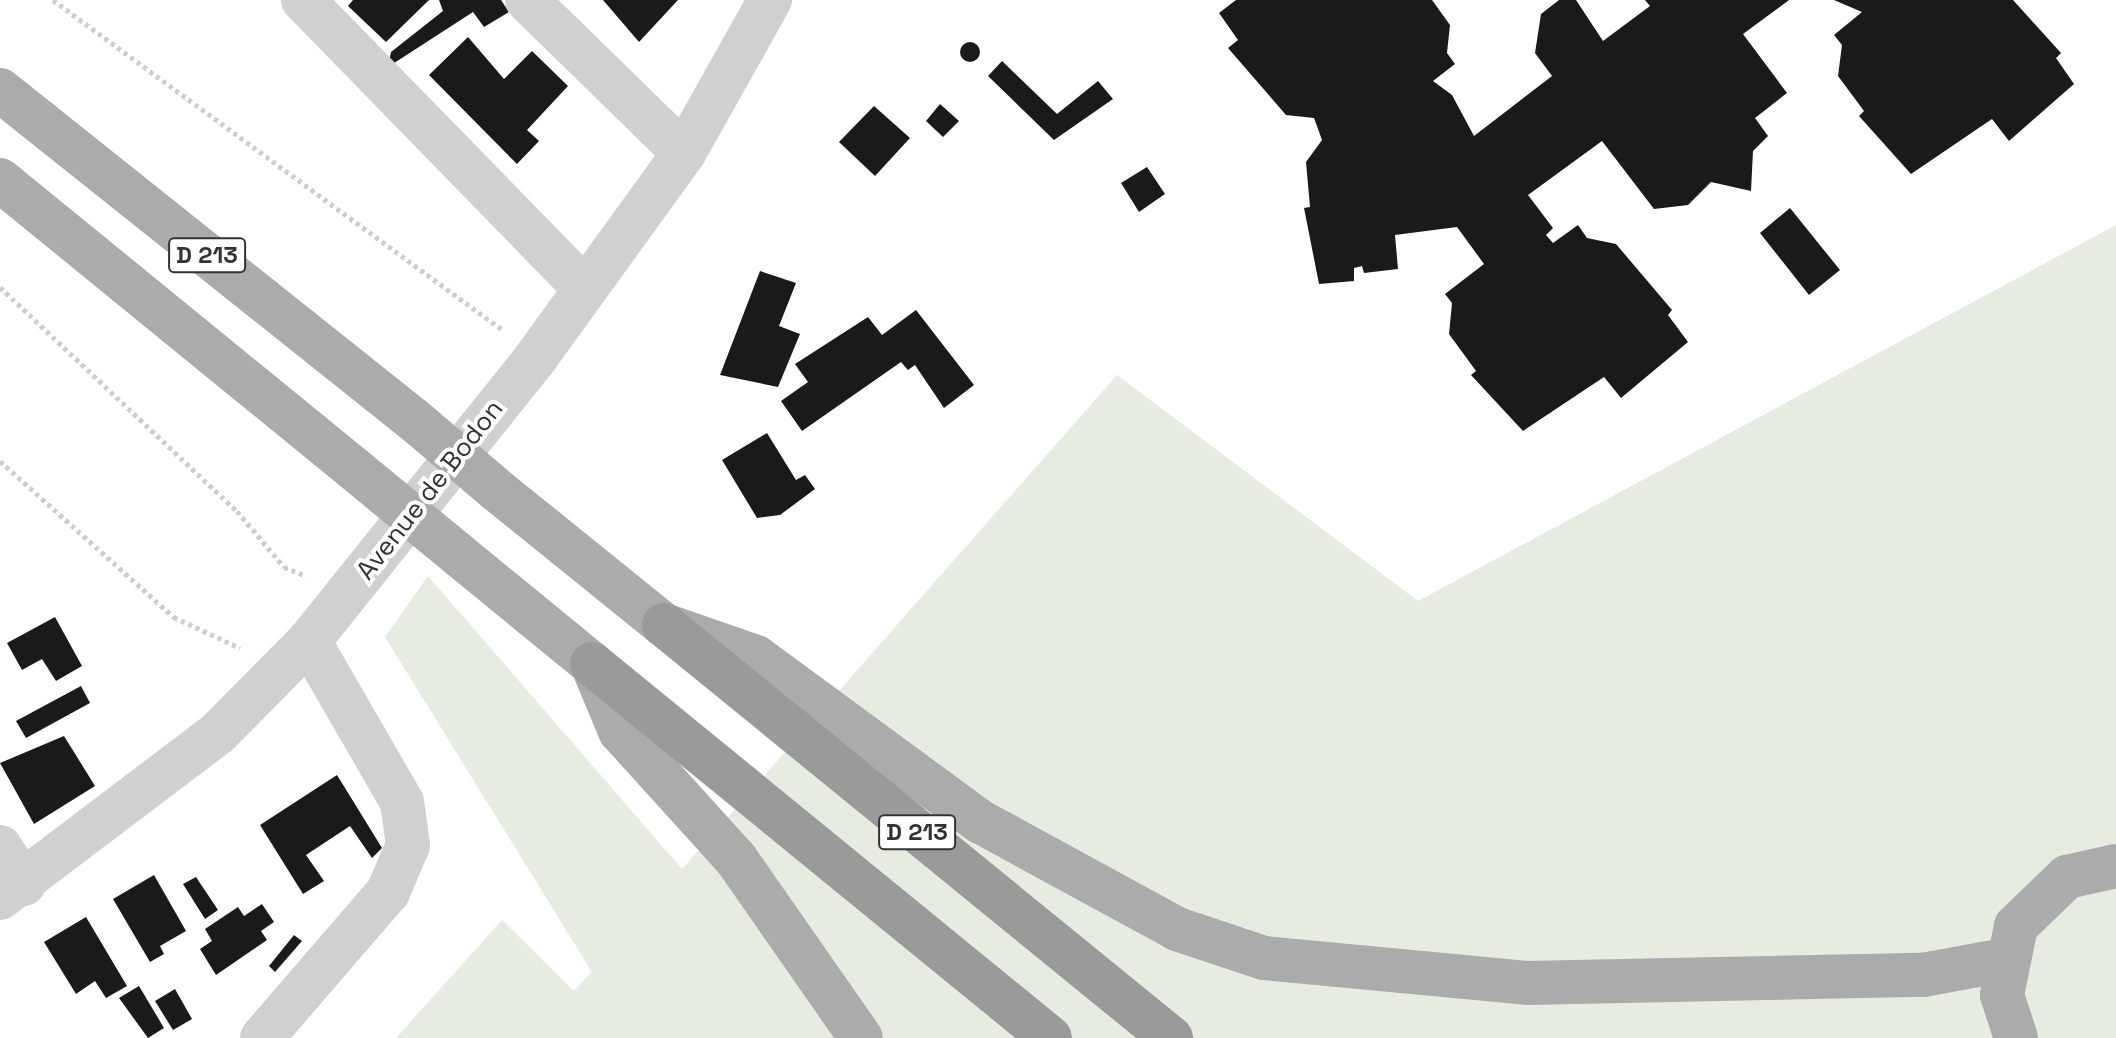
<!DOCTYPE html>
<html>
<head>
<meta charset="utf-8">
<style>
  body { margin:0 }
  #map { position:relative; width:2116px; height:1038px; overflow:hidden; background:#fff; font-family:"Space Grotesk",sans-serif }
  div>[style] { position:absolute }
  .green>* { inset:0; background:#e6ecdf }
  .building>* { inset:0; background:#1a1a1a }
  .round { border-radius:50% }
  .path>* { height:5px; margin-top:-2.5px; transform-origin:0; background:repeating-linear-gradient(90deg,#cdcdcd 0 4px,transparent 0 8px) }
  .minor>* { height:44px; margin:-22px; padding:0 22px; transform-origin:22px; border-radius:22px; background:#d0d0d0 }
  .major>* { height:44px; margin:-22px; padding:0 22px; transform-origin:22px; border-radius:22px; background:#ababab }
  .highway>* { height:44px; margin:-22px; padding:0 22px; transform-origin:22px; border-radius:22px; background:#9a9a9a }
  .major-bridge>* { height:44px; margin:-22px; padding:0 22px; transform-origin:22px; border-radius:22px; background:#ababab }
  span { translate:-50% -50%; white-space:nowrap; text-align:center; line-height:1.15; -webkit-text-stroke:8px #fff; paint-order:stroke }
  .shield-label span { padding:2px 6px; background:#fff; border:2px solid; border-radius:6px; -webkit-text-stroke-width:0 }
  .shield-label { font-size:24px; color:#333; font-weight:700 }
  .street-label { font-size:26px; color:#333 }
</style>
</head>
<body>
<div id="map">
  <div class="green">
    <div style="clip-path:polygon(2116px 225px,2116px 1038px,396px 1038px,502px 920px,574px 991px,592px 972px,385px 637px,428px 576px,682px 869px,1117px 375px,1418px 601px)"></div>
  </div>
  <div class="building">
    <div style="clip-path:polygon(353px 0,429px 0,386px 42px,348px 6px)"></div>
    <div style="clip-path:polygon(439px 0,501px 0,509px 12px,484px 27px,473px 12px,388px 67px,391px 52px,443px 11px)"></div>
    <div style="clip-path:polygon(603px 0,678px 0,639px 42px)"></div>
    <div style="clip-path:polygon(1236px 0,1432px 0,1450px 25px,1447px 53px,1455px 64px,1433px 81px,1452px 95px,1474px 136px,1552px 76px,1535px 53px,1541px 14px,1559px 0,1576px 0,1603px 41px,1650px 6px,1645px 0,1789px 0,1743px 34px,1787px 93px,1755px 118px,1768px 136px,1753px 151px,1751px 191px,1711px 182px,1688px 205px,1654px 209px,1602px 141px,1528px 195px,1553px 228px,1546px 235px,1553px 243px,1578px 225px,1587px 238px,1616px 244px,1672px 310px,1668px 315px,1688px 342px,1621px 398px,1604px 377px,1523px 431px,1471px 375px,1476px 371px,1449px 334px,1452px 303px,1445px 294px,1484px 264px,1457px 227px,1395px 235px,1398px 269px,1364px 273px,1362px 266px,1354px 268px,1354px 281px,1319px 284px,1304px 208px,1310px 207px,1306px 162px,1322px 140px,1314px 118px,1286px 115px,1228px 48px,1238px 40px,1219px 13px)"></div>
    <div style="clip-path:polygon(1834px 0,2013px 0,2061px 53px,2056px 58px,2074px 84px,2009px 141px,1992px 119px,1911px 174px,1859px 116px,1864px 111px,1838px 76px,1842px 45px,1834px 35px,1862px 12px)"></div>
    <div style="clip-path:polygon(468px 37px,504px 79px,532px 51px,568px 86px,527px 130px,539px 141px,517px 164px,429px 75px)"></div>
    <div class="round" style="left:960px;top:42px;width:20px;height:20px"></div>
    <div style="clip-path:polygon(1002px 61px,1057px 114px,1098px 81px,1113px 99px,1054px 140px,988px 76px)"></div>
    <div style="clip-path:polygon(940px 104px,959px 121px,943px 137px,926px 121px)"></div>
    <div style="clip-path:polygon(874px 106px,910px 138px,875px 176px,839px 142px)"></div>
    <div style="clip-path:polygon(1147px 167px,1165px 194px,1139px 212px,1121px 183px)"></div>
    <div style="clip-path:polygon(1790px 208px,1840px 270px,1809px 295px,1760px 233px)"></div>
    <div style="clip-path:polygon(760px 271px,796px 283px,779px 326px,800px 334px,778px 387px,720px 375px)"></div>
    <div style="clip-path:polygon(916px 310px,974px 385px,944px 408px,915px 365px,908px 370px,901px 362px,802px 431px,781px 401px,808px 382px,795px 364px,868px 317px,882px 335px)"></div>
    <div style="clip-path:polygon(767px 433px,796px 480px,805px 475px,815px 489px,780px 515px,757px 518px,722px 460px)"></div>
    <div style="clip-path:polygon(55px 617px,82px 666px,56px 681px,42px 659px,22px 670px,7px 643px)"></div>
    <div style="clip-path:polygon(81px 686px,90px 703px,26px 738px,16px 721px)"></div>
    <div style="clip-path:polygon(64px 736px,95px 786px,34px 824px,0 763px)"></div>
    <div style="clip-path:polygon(337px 775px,382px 848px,372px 858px,350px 826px,306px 855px,324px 881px,303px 894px,260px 825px)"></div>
    <div style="clip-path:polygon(154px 875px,186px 931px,160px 946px,164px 954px,150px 962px,113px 899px)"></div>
    <div style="clip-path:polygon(196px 877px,218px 910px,205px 919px,183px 884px)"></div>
    <div style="clip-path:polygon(262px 904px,274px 922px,261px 931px,267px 940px,216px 975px,200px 949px,212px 941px,205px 929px,238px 907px,244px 916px)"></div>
    <div style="clip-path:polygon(86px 917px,127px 986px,106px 998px,95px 981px,76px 994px,44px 942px)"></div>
    <div style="clip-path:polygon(294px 935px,302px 941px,275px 972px,269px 966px)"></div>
    <div style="clip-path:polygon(139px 986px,164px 1028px,148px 1038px,119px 998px)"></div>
    <div style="clip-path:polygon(175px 989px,192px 1019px,173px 1030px,155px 1001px)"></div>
  </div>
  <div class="path">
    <div style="left:53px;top:0;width:559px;rotate:36.28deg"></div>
    <div style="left:0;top:287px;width:326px;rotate:43.4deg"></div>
    <div style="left:237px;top:511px;width:73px;rotate:50deg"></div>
    <div style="left:284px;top:567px;width:24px;rotate:22deg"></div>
    <div style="left:0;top:461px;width:234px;rotate:41.9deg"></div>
    <div style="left:174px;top:617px;width:73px;rotate:25.2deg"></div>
  </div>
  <div class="minor">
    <div style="left:303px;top:0;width:404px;rotate:45.7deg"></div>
    <div style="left:527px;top:0;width:219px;rotate:44.3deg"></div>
    <div style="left:0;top:847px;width:44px;rotate:57deg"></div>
    <div style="left:0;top:898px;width:273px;rotate:-37.1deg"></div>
    <div style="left:218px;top:733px;width:129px;rotate:-45.3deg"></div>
    <div style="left:309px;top:641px;width:365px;rotate:-51.3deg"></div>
    <div style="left:537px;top:356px;width:251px;rotate:-54.1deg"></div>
    <div style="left:684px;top:153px;width:176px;rotate:-60.7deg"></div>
    <div style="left:262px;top:1038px;width:193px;rotate:-49.2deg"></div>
    <div style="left:388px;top:892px;width:51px;rotate:-66.9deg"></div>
    <div style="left:408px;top:845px;width:43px;rotate:-97.9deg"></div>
    <div style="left:402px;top:802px;width:186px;rotate:-120deg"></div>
  </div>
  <div class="major">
    <div style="left:0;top:90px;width:529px;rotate:38.56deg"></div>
    <div style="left:0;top:180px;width:456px;rotate:39.2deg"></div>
    <div style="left:498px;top:491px;width:213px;rotate:38.9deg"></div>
    <div style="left:664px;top:625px;width:97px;rotate:19.2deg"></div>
    <div style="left:756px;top:657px;width:279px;rotate:36.3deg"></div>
    <div style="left:981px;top:822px;width:223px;rotate:28.6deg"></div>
    <div style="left:1177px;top:929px;width:92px;rotate:18.4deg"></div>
    <div style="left:1264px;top:958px;width:264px;rotate:5.4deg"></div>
    <div style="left:1527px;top:983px;width:396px;rotate:-1.2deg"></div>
    <div style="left:1923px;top:975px;width:82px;rotate:-10.5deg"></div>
    <div style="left:460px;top:556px;width:171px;rotate:39.3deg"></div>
    <div style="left:592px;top:664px;width:73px;rotate:67.3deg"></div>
    <div style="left:620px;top:731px;width:173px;rotate:47.8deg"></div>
    <div style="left:736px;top:859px;width:218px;rotate:55.1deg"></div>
    <div style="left:2016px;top:1038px;width:45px;rotate:-108deg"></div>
    <div style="left:2002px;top:995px;width:70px;rotate:-78.5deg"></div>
    <div style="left:2016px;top:926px;width:71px;rotate:-43.9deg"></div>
    <div style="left:2067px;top:877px;width:50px;rotate:-12.7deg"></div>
  </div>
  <div class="highway">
    <div style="left:664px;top:625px;width:654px;rotate:39.17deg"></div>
    <div style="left:592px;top:664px;width:591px;rotate:39.23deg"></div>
  </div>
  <div class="major-bridge">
    <div style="left:414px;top:420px;width:110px;rotate:40.2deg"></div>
    <div style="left:353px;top:468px;width:139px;rotate:39.4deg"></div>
  </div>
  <div class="shield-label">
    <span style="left:207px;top:255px">D 213</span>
    <span style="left:917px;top:832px">D 213</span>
  </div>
  <div class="street-label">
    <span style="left:430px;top:490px;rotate:-52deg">Avenue de Bodon</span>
  </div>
</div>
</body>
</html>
